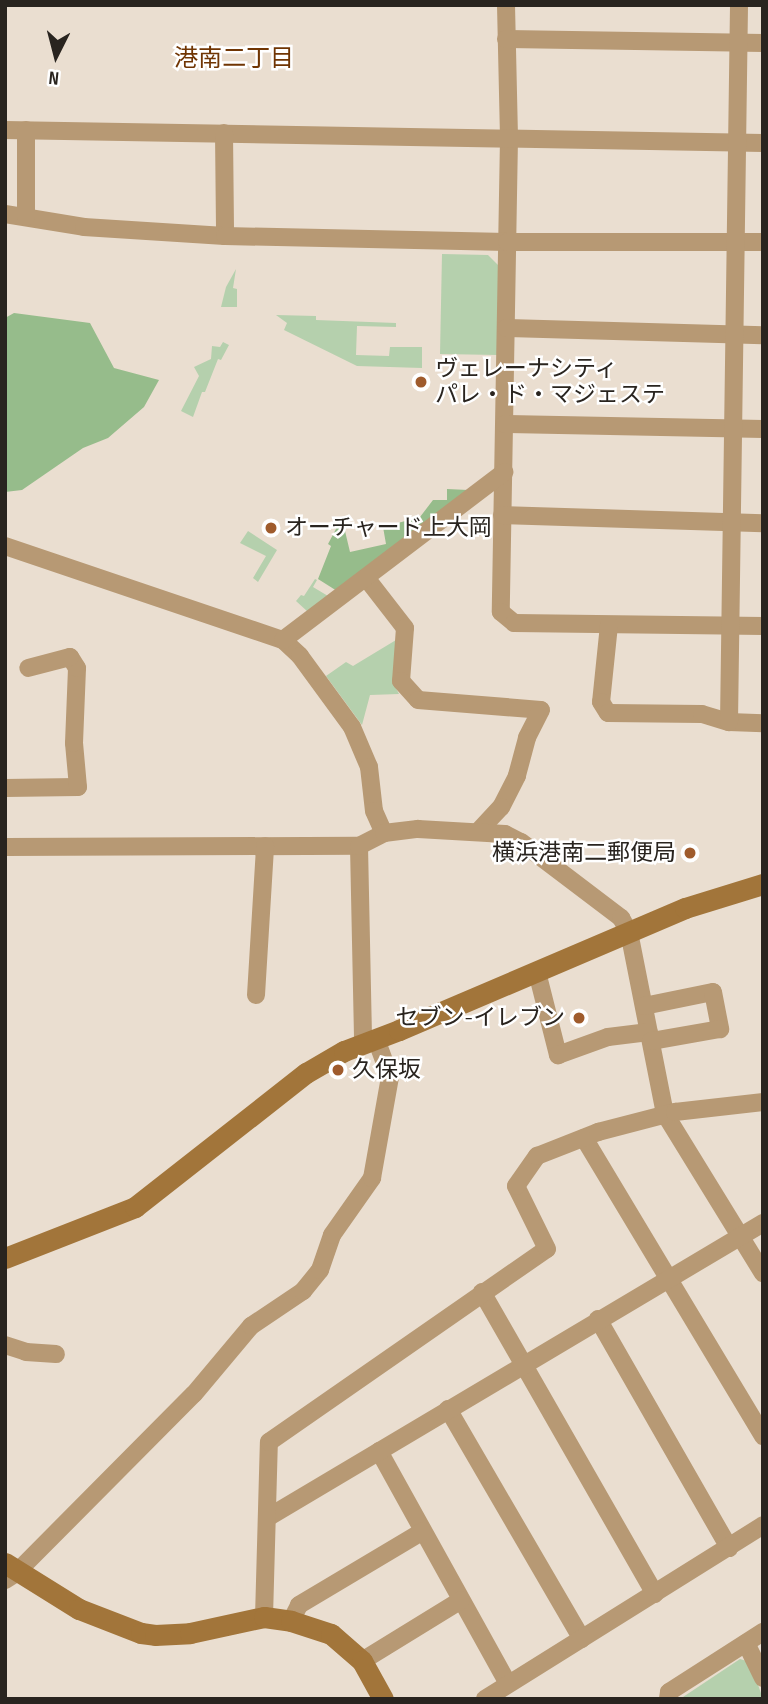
<!DOCTYPE html>
<html>
<head>
<meta charset="utf-8">
<style>
  body { margin:0 }
  #map { position:relative; width:768px; height:1704px; overflow:hidden; background:#eaded0; font-family:"Sofia Sans Condensed","Noto Sans JP",sans-serif }
  div>[style] { position:absolute }
  .green>* { inset:0; background:#b5d0ad }
  .forest>* { inset:0; background:#96bc8b }
  .street>* { height:18px; margin:-9px; padding:0 9px; transform-origin:9px; border-radius:9px; background:#b79974 }
  .secondary>* { height:21px; margin:-10.5px; padding:0 10.5px; transform-origin:10.5px; border-radius:10.5px; background:#a2753a }
  .dots>* { width:19px; height:19px; translate:-50% -50%; box-sizing:border-box; border:4px solid #fff; border-radius:50% }
  span { translate:-50% -50%; white-space:nowrap; text-align:center; line-height:1.15; -webkit-text-stroke:5px #fff; paint-order:stroke }
  .poi-label { font-size:23px; color:#29241f }
  .left { translate:0 -50%; text-align:left }
  .right { translate:-100% -50%; text-align:right }
  .neighbourhood-label { font-size:24px; color:#703503 }
  .frame { position:absolute; inset:0; border:7px solid #29241f; pointer-events:none }
  .north { position:absolute; left:21px; top:21px; width:70px; height:70px; -webkit-text-stroke:5px #fff; paint-order:stroke; rotate:186deg; font-size:19px; font-weight:700; line-height:28px; text-align:center; color:#29241f }
  .north::after { content:''; display:block; margin:auto; width:24px; height:32px; background:#29241f; clip-path:polygon(50% 0,100% 100%,50% 72%,0 100%) }
</style>
</head>
<body>
<div id="map">
  <div class="green">
    <div style="clip-path:polygon(442px 254px,488px 255px,498px 265px,498px 355px,440px 354px)"></div>
    <div style="clip-path:polygon(236px 269px,233px 288px,237px 289px,237px 307px,221px 307px,226px 287px)"></div>
    <div style="clip-path:polygon(276px 315px,316px 316px,316px 320px,396px 323px,396px 327px,357px 326px,356px 355px,389px 356px,390px 347px,422px 347px,422px 368px,357px 366px,284px 330px,287px 323px)"></div>
    <div style="clip-path:polygon(223px 342px,229px 345px,221px 360px,218px 359px,205px 392px,202px 392px,193px 417px,181px 411px,199px 376px,194px 367px,211px 359px,212px 346px,220px 347px)"></div>
    <div style="clip-path:polygon(248px 531px,277px 550px,258px 582px,253px 578px,266px 556px,240px 543px)"></div>
    <div style="clip-path:polygon(315px 579px,317px 580px,313px 587px,328px 596px,308px 612px,296px 601px,301px 595px,304px 596px)"></div>
    <div style="clip-path:polygon(396px 640px,393px 682px,399px 694px,370px 695px,362px 725px,326px 676px,346px 662px,353px 666px)"></div>
    <div style="clip-path:polygon(740px 1659px,750px 1662px,763px 1699px,680px 1699px)"></div>
  </div>
  <div class="forest">
    <div style="clip-path:polygon(14px 313px,90px 323px,114px 368px,159px 380px,144px 407px,108px 438px,83px 448px,22px 490px,5px 492px,5px 318px)"></div>
    <div style="clip-path:polygon(447px 489px,468px 490px,337px 591px,318px 579px,331px 546px,328px 544px,337px 527px,345px 531px,350px 552px,386px 544px,383px 527px,420px 517px,433px 500px,447px 500px)"></div>
  </div>
  <div class="street">
    <div style="left:506px;top:5px;width:133px;rotate:88.7deg"></div>
    <div style="left:509px;top:138px;width:474px;rotate:91deg"></div>
    <div style="left:501px;top:612px;width:17px;rotate:40deg"></div>
    <div style="left:514px;top:623px;width:249px;rotate:0.7deg"></div>
    <div style="left:506px;top:39px;width:257px;rotate:0.9deg"></div>
    <div style="left:5px;top:130px;width:758px;rotate:0.98deg"></div>
    <div style="left:224px;top:133px;width:103px;rotate:89.4deg"></div>
    <div style="left:5px;top:214px;width:80px;rotate:9.3deg"></div>
    <div style="left:84px;top:227px;width:141px;rotate:3.7deg"></div>
    <div style="left:225px;top:236px;width:282px;rotate:1.2deg"></div>
    <div style="left:507px;top:242px;width:256px"></div>
    <div style="left:26px;top:217px;width:87px;rotate:-90deg"></div>
    <div style="left:506px;top:328px;width:257px;rotate:1.6deg"></div>
    <div style="left:505px;top:424px;width:258px;rotate:1.1deg"></div>
    <div style="left:502px;top:515px;width:261px;rotate:1.8deg"></div>
    <div style="left:5px;top:546px;width:293px;rotate:18.7deg"></div>
    <div style="left:283px;top:640px;width:23px;rotate:43deg"></div>
    <div style="left:300px;top:656px;width:88px;rotate:53.8deg"></div>
    <div style="left:352px;top:727px;width:43px;rotate:67deg"></div>
    <div style="left:369px;top:767px;width:44px;rotate:83.5deg"></div>
    <div style="left:374px;top:811px;width:24px;rotate:66deg"></div>
    <div style="left:367px;top:579px;width:62px;rotate:52.2deg"></div>
    <div style="left:405px;top:628px;width:53px;rotate:94.3deg"></div>
    <div style="left:401px;top:681px;width:25px;rotate:48deg"></div>
    <div style="left:418px;top:700px;width:123px;rotate:4.6deg"></div>
    <div style="left:541px;top:710px;width:31px;rotate:117deg"></div>
    <div style="left:527px;top:738px;width:39px;rotate:105deg"></div>
    <div style="left:517px;top:776px;width:35px;rotate:117deg"></div>
    <div style="left:501px;top:807px;width:33px;rotate:133deg"></div>
    <div style="left:609px;top:625px;width:77px;rotate:95.9deg"></div>
    <div style="left:601px;top:702px;width:13px;rotate:58deg"></div>
    <div style="left:608px;top:713px;width:94px;rotate:0.6deg"></div>
    <div style="left:702px;top:714px;width:28px;rotate:17deg"></div>
    <div style="left:729px;top:722px;width:34px;rotate:2deg"></div>
    <div style="left:283px;top:640px;width:278px;rotate:-37.2deg"></div>
    <div style="left:729px;top:722px;width:717px;rotate:-89.2deg"></div>
    <div style="left:5px;top:788px;width:73px;rotate:-0.8deg"></div>
    <div style="left:78px;top:787px;width:44px;rotate:-95.2deg"></div>
    <div style="left:74px;top:743px;width:75px;rotate:-87.7deg"></div>
    <div style="left:77px;top:668px;width:13px;rotate:-122deg"></div>
    <div style="left:70px;top:657px;width:43px;rotate:165.3deg"></div>
    <div style="left:359px;top:846px;width:198px;rotate:88.8deg"></div>
    <div style="left:5px;top:847px;width:354px;rotate:-0.2deg"></div>
    <div style="left:359px;top:846px;width:28px;rotate:-27deg"></div>
    <div style="left:384px;top:833px;width:34px;rotate:-7deg"></div>
    <div style="left:418px;top:829px;width:87px;rotate:3.3deg"></div>
    <div style="left:505px;top:834px;width:18px;rotate:27deg"></div>
    <div style="left:521px;top:842px;width:126px;rotate:37.2deg"></div>
    <div style="left:621px;top:918px;width:16px;rotate:60deg"></div>
    <div style="left:629px;top:932px;width:186px;rotate:78.8deg"></div>
    <div style="left:665px;top:1114px;width:187px;rotate:58.4deg"></div>
    <div style="left:537px;top:972px;width:86px;rotate:75.8deg"></div>
    <div style="left:558px;top:1055px;width:53px;rotate:-19.8deg"></div>
    <div style="left:608px;top:1037px;width:41px;rotate:-7deg"></div>
    <div style="left:256px;top:995px;width:149px;rotate:-86.5deg"></div>
    <div style="left:644px;top:1006px;width:70px;rotate:-11.5deg"></div>
    <div style="left:713px;top:992px;width:38px;rotate:79deg"></div>
    <div style="left:720px;top:1029px;width:70px;rotate:170.1deg"></div>
    <div style="left:584px;top:1138px;width:348px;rotate:59deg"></div>
    <div style="left:482px;top:1292px;width:348px;rotate:60.2deg"></div>
    <div style="left:598px;top:1319px;width:264px;rotate:60.2deg"></div>
    <div style="left:5px;top:1345px;width:22px;rotate:18deg"></div>
    <div style="left:26px;top:1352px;width:30px;rotate:4deg"></div>
    <div style="left:448px;top:1409px;width:266px;rotate:59.8deg"></div>
    <div style="left:379px;top:1451px;width:266px;rotate:61deg"></div>
    <div style="left:267px;top:1518px;width:577px;rotate:-30.74deg"></div>
    <div style="left:5px;top:1580px;width:13px;rotate:-32deg"></div>
    <div style="left:16px;top:1573px;width:252px;rotate:-45.2deg"></div>
    <div style="left:194px;top:1394px;width:89px;rotate:-50deg"></div>
    <div style="left:251px;top:1326px;width:63px;rotate:-33.9deg"></div>
    <div style="left:303px;top:1291px;width:27px;rotate:-51deg"></div>
    <div style="left:320px;top:1270px;width:37px;rotate:-71deg"></div>
    <div style="left:332px;top:1235px;width:70px;rotate:-54.9deg"></div>
    <div style="left:372px;top:1178px;width:103px;rotate:-79.9deg"></div>
    <div style="left:390px;top:1077px;width:40px;rotate:-110.2deg"></div>
    <div style="left:264px;top:1617px;width:175px;rotate:-88.4deg"></div>
    <div style="left:269px;top:1442px;width:338px;rotate:-34.8deg"></div>
    <div style="left:547px;top:1249px;width:70px;rotate:-116.2deg"></div>
    <div style="left:516px;top:1186px;width:37px;rotate:-55deg"></div>
    <div style="left:537px;top:1156px;width:66px;rotate:-21.5deg"></div>
    <div style="left:598px;top:1132px;width:80px;rotate:-14.6deg"></div>
    <div style="left:675px;top:1112px;width:89px;rotate:-6.5deg"></div>
    <div style="left:291px;top:1621px;width:18px;rotate:-63deg"></div>
    <div style="left:299px;top:1605px;width:144px;rotate:-30.8deg"></div>
    <div style="left:746px;top:1643px;width:39px;rotate:64deg"></div>
    <div style="left:362px;top:1661px;width:116px;rotate:-31.6deg"></div>
    <div style="left:485px;top:1699px;width:328px;rotate:-32deg"></div>
    <div style="left:668px;top:1699px;width:7px;rotate:-82deg"></div>
    <div style="left:669px;top:1692px;width:112px;rotate:-32.6deg"></div>
  </div>
  <div class="secondary">
    <div style="left:5px;top:1258px;width:140px;rotate:-21.4deg"></div>
    <div style="left:135px;top:1207px;width:217px;rotate:-38.1deg"></div>
    <div style="left:306px;top:1073px;width:44px;rotate:-30.1deg"></div>
    <div style="left:344px;top:1051px;width:59px;rotate:-20.9deg"></div>
    <div style="left:399px;top:1030px;width:311px;rotate:-23.1deg"></div>
    <div style="left:685px;top:908px;width:82px;rotate:-17.1deg"></div>
    <div style="left:5px;top:1563px;width:87px;rotate:31.9deg"></div>
    <div style="left:79px;top:1609px;width:66px;rotate:21.2deg"></div>
    <div style="left:141px;top:1633px;width:14px;rotate:8deg"></div>
    <div style="left:155px;top:1635px;width:35px;rotate:-3deg"></div>
    <div style="left:190px;top:1633px;width:76px;rotate:-12.2deg"></div>
    <div style="left:264px;top:1617px;width:27px;rotate:8deg"></div>
    <div style="left:291px;top:1621px;width:42px;rotate:18deg"></div>
    <div style="left:331px;top:1634px;width:41px;rotate:41.1deg"></div>
    <div style="left:362px;top:1661px;width:43px;rotate:61.1deg"></div>
  </div>
  <div class="dots">
    <div style="left:421px;top:382px;background:#9f5b2c"></div>
    <div style="left:271px;top:528px;background:#9f5b2c"></div>
    <div style="left:690px;top:853px;background:#9f5b2c"></div>
    <div style="left:579px;top:1018px;background:#9f5b2c"></div>
    <div style="left:338px;top:1070px;background:#9f5b2c"></div>
  </div>
  <div class="poi-label">
    <span class="left" style="left:435px;top:382px">ヴェレーナシティ<br>パレ・ド・マジェステ</span>
    <span class="left" style="left:285px;top:528px">オーチャード上大岡</span>
    <span class="right" style="left:676px;top:853px">横浜港南二郵便局</span>
    <span class="right" style="left:565px;top:1018px">セブン-イレブン</span>
    <span class="left" style="left:352px;top:1070px">久保坂</span>
  </div>
  <div class="neighbourhood-label">
    <span style="left:234px;top:59px">港南二丁目</span>
  </div>
  <div class="frame"></div>
  <div class="north">N</div>
</div>
</body>
</html>
